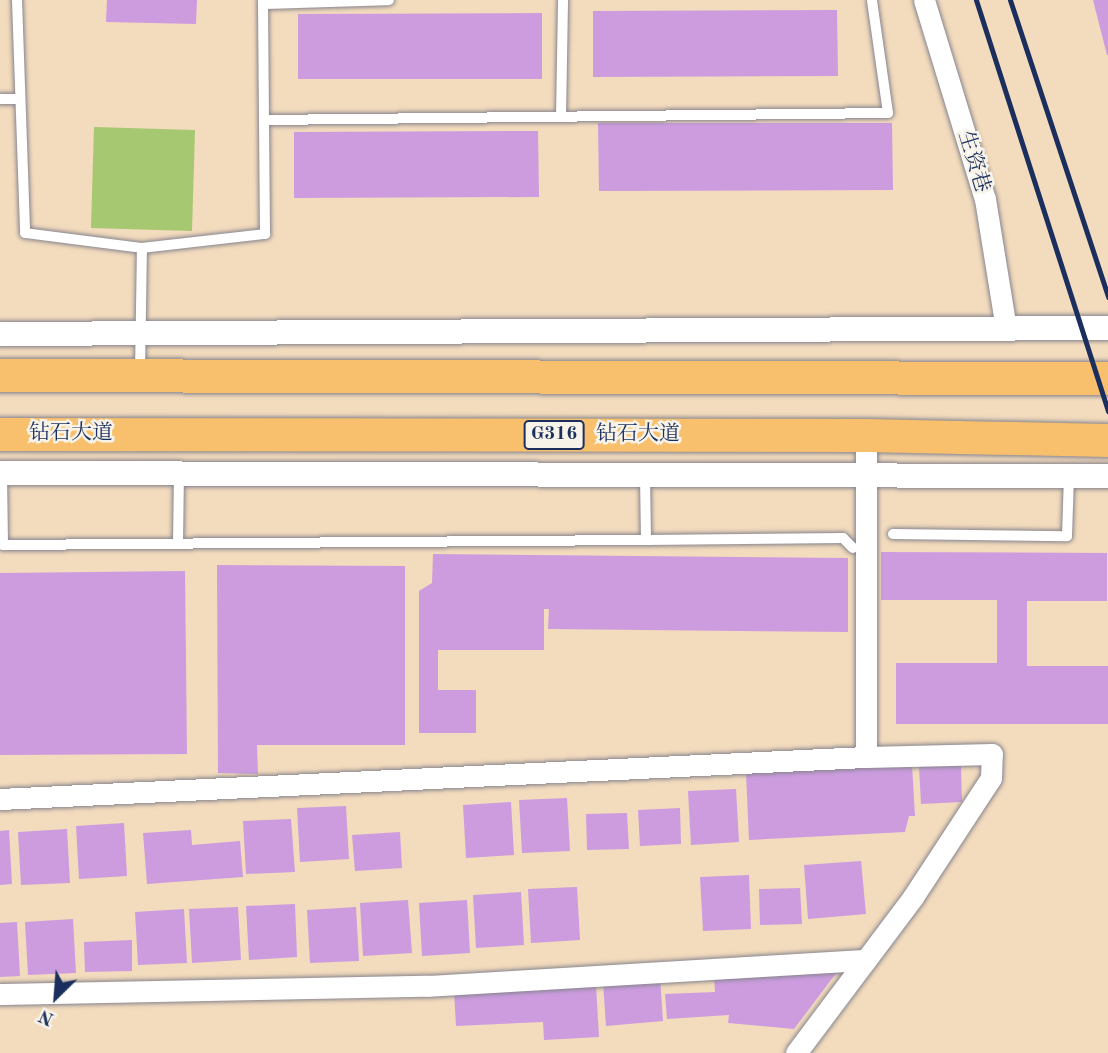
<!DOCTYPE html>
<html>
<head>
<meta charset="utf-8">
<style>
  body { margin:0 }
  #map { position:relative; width:1108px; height:1053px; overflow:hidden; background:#f3dbbd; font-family:"Old Standard TT","Noto Serif SC",serif }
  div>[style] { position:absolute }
  .green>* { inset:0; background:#a5c871 }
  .building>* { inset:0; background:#cc9cdf }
  .roads { filter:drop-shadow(0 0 2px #87858e) drop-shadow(0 0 2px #87858e) }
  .service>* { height:10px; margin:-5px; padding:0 5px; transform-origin:5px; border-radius:5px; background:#fff }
  .minor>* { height:21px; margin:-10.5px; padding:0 10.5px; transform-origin:10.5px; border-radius:10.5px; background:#fff }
  .tertiary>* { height:24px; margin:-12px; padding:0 12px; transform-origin:12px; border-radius:12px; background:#fff }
  .trunk>* { height:33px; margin:-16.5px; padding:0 16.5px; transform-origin:16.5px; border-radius:16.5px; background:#f8bf6c }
  .rail>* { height:5px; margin:-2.5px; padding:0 2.5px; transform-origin:2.5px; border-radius:2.5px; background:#1b2f5e }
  span { translate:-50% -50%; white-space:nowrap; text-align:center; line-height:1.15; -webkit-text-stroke:5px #f7f3e8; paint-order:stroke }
  .shield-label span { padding:2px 5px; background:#f7f3e8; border:2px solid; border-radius:5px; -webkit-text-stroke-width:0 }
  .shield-label { font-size:19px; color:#1b2f5e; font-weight:700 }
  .street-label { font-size:21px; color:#1b2f5e }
  .north { position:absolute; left:21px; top:962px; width:70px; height:70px; -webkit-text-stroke:5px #f7f3e8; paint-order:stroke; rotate:205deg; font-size:19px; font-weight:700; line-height:28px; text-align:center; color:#1b2f5e }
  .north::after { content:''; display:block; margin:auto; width:24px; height:32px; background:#1b2f5e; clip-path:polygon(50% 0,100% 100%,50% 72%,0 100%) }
</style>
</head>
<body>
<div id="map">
  <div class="green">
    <div style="clip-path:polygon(94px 127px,195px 130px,192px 231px,91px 228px)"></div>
  </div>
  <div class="building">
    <div style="clip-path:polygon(107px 0,197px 0,196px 24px,106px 22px)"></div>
    <div style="clip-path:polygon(1093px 0,1108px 0,1108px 55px,1107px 55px)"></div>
    <div style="clip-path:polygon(837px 10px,838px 76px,593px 77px,593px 11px)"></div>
    <div style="clip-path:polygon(542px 13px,542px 79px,298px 79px,298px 14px)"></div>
    <div style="clip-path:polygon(598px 123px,892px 123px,893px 190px,599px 191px)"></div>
    <div style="clip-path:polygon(538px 131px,539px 197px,294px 198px,294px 132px)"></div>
    <div style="clip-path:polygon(881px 552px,1107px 553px,1107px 601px,1027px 601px,1027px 666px,1108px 666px,1108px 724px,896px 724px,896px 663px,997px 663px,997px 600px,881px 600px)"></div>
    <div style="clip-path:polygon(433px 554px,848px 558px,848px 632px,548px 629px,549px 609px,544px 609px,544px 650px,438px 650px,438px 690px,476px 690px,476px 733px,419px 733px,419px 591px,432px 583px)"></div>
    <div style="clip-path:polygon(217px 565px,405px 566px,405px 745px,257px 745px,258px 774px,218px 773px)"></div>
    <div style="clip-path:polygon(185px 571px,187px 754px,0 755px,0 573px)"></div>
    <div style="clip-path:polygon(912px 764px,915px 816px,909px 816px,905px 832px,749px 840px,746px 773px)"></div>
    <div style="clip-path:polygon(961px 766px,962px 802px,921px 804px,919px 767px)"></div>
    <div style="clip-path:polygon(736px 789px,739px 842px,691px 845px,688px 791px)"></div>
    <div style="clip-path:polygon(567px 798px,570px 851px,522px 853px,519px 800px)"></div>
    <div style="clip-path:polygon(511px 802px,514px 855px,466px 858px,463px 805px)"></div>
    <div style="clip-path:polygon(346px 806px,349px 859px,300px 862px,297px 808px)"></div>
    <div style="clip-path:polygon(680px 808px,681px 844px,640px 846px,638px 810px)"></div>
    <div style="clip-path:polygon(627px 813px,629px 849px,587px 850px,586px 814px)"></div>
    <div style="clip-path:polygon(291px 819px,295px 872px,246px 874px,243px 821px)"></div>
    <div style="clip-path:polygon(124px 823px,127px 876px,79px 879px,76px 826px)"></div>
    <div style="clip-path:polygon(67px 829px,70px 883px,21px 885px,18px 832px)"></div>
    <div style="clip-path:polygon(9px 830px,12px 884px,0 885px,0 831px)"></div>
    <div style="clip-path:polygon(191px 830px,192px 845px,240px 841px,243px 877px,147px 884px,143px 833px)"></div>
    <div style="clip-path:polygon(400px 832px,402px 868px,355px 871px,352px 835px)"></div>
    <div style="clip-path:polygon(861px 861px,866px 914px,808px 919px,804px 865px)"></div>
    <div style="clip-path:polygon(749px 875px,751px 929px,703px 931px,700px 877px)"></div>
    <div style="clip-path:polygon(577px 887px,580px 940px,531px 943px,528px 889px)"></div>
    <div style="clip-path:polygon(800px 888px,802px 924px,760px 925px,759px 889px)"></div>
    <div style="clip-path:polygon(521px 892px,524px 945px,476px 948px,473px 895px)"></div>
    <div style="clip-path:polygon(408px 900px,412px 953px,363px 956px,360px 903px)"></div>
    <div style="clip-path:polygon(467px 900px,470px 953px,422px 956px,419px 903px)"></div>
    <div style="clip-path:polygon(295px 904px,297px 957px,249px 960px,246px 906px)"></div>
    <div style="clip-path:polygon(238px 907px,241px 960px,192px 963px,189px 909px)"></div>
    <div style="clip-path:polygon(356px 907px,359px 961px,310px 963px,307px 910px)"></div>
    <div style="clip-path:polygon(184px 909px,187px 963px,138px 965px,135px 912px)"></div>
    <div style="clip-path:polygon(73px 919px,76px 973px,28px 975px,25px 922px)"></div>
    <div style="clip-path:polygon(17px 922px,20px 976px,0 977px,0 923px)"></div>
    <div style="clip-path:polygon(132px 940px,132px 971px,85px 972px,84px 942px)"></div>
    <div style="clip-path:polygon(837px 972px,794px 1029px,728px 1023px,729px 1015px,667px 1019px,665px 994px,715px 992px,714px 976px)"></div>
    <div style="clip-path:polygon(660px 977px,663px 1021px,606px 1026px,603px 982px)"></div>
    <div style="clip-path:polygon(596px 985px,599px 1037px,544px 1040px,543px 1022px,456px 1026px,454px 991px)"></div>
  </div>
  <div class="roads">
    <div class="service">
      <div style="left:17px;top:0;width:233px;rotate:88deg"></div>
      <div style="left:25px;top:233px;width:118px;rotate:7.3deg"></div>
      <div style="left:263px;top:4px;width:126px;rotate:-1.8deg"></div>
      <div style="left:0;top:99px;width:20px"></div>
      <div style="left:561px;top:117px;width:117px;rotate:-89deg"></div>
      <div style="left:264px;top:120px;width:624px;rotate:-0.64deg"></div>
      <div style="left:888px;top:113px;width:114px;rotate:-98.1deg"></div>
      <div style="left:140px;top:372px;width:124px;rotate:-89.1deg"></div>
      <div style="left:142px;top:248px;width:124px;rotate:-6.5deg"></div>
      <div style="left:265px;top:234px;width:234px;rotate:-90.5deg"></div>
      <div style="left:2px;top:473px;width:72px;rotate:89.2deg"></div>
      <div style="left:3px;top:545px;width:643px;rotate:-0.45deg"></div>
      <div style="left:646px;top:540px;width:63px;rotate:-90.9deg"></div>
      <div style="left:893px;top:534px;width:174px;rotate:0.7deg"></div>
      <div style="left:1067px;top:536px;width:60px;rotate:-88.1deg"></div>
      <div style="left:646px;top:540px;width:197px;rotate:-0.6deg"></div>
      <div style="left:843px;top:538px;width:14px;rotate:45deg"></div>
      <div style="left:178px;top:544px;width:70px;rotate:-89.2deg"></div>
    </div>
    <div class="minor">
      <div style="left:924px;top:0;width:208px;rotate:73deg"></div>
      <div style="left:985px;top:199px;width:131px;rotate:80.8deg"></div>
      <div style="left:0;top:799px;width:867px;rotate:-2.78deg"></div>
      <div style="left:866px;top:757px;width:322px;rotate:-90deg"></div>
      <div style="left:0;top:994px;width:427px;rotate:-1.1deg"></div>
      <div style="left:427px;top:986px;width:439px;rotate:-3.4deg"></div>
      <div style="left:796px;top:1053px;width:195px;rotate:-53.1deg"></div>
      <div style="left:913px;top:897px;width:142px;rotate:-56.8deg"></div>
      <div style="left:991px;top:778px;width:24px;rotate:-88deg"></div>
      <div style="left:992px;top:754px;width:126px;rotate:178.6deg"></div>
    </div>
    <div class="tertiary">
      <div style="left:0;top:334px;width:1108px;rotate:-0.31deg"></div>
      <div style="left:0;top:473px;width:1108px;rotate:0.16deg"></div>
    </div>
    <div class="trunk">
      <div style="left:0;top:375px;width:1108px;rotate:0.16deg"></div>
      <div style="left:0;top:434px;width:866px;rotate:0.07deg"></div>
      <div style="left:866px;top:435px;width:242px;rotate:1.2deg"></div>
    </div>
  </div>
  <div class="rail">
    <div style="left:976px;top:0;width:432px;rotate:72.2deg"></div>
    <div style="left:1010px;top:0;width:313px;rotate:71.7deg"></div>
  </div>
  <div class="shield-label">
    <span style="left:554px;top:435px">G316</span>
  </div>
  <div class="street-label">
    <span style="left:973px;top:162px;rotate:73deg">生资巷</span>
    <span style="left:71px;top:434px">钻石大道</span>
    <span style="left:638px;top:435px">钻石大道</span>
  </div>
  <div class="north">N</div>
</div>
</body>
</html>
